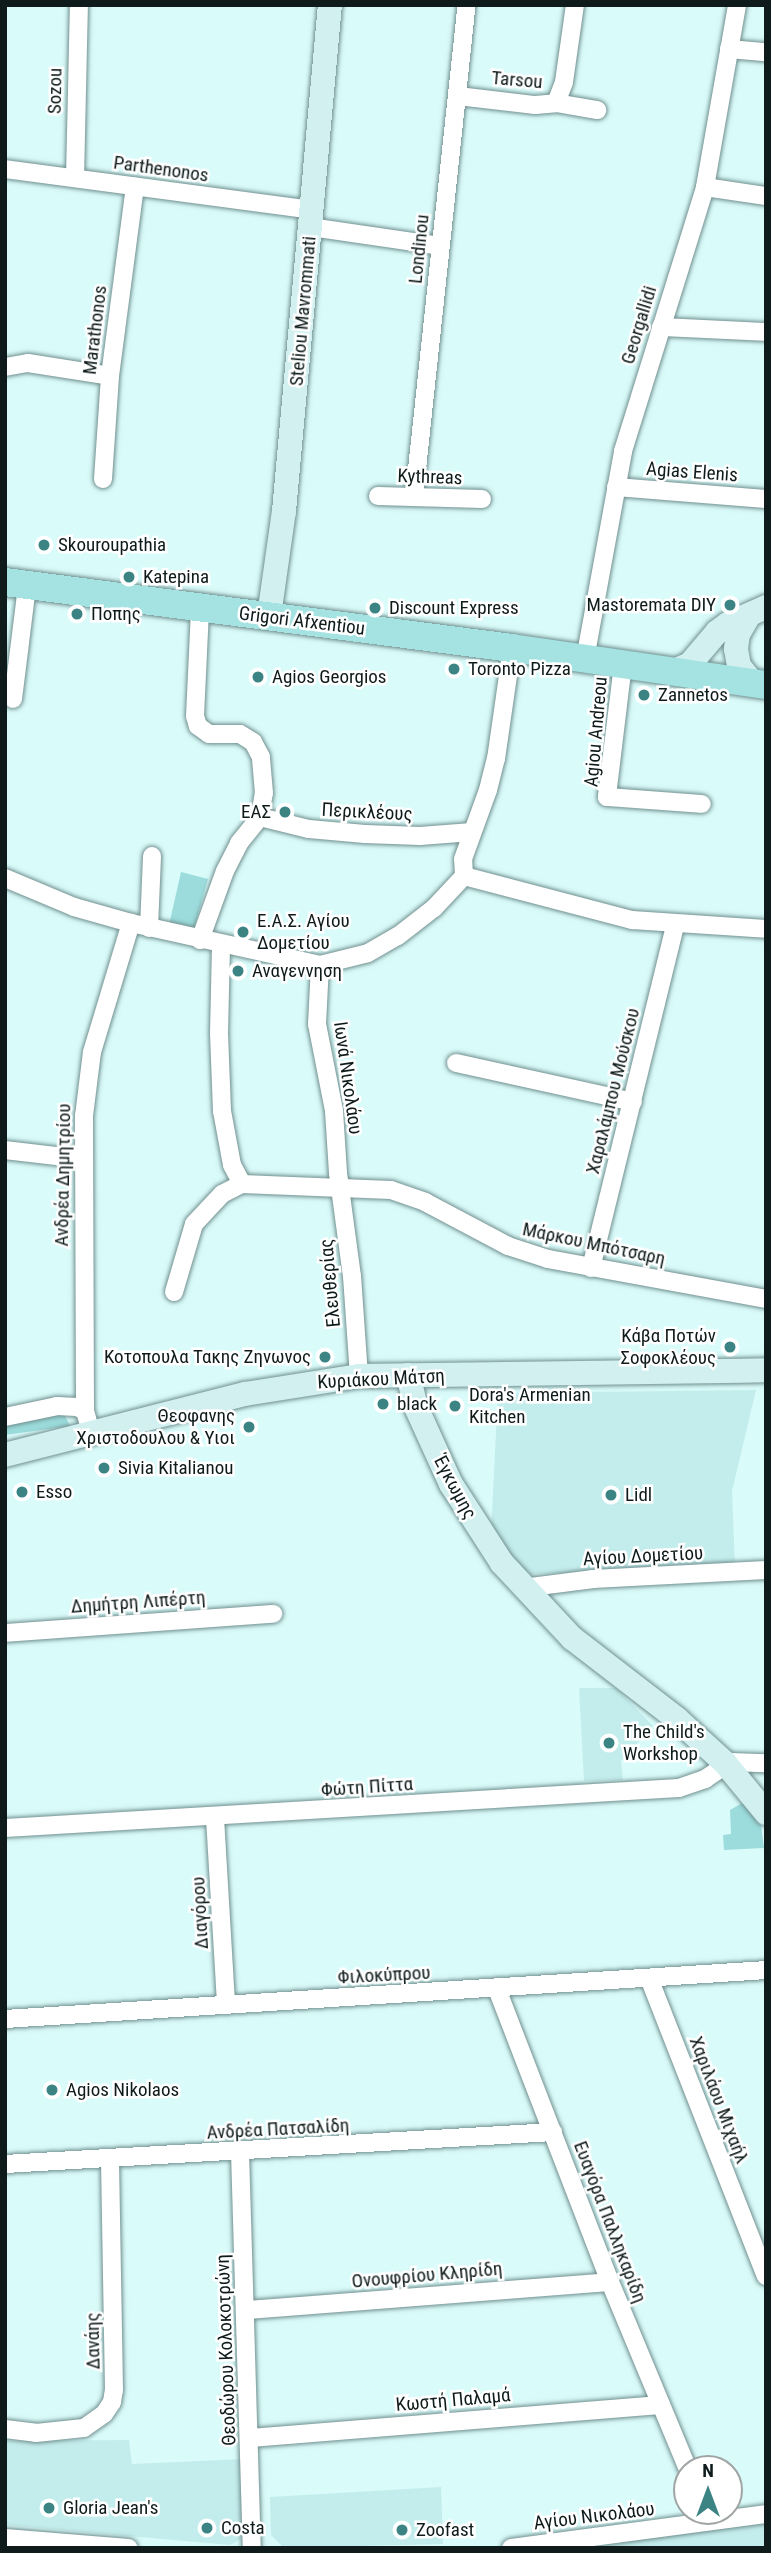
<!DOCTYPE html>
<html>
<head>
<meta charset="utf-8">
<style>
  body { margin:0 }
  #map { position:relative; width:771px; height:2553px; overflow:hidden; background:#d9fbfa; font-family:"Roboto Condensed",sans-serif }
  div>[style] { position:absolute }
  .built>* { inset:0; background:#c3edec }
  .green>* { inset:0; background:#9cdcdc }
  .roads { filter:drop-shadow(0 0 2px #718f8f) drop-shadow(0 0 2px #718f8f) }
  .street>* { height:18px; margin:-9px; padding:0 9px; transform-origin:9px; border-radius:9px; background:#fff }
  .secondary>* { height:24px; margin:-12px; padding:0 12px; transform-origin:12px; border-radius:12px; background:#d2f0f0 }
  .primary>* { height:28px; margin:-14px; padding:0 14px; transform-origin:14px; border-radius:14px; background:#a5e2e2 }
  .dots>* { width:19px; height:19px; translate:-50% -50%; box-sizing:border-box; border:4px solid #fff; border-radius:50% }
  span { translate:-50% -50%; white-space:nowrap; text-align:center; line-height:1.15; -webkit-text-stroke:5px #fff; paint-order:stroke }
  .street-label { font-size:19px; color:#0f1b1b }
  .poi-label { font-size:19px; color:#0f1b1b }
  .left { translate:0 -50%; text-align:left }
  .right { translate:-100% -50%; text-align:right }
  .frame { position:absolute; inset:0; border:7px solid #0f1b1b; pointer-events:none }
  .north { position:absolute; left:673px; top:2455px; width:70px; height:70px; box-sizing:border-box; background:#fff; border:2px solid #9fa4a4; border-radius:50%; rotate:0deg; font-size:19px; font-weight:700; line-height:28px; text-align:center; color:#0f1b1b }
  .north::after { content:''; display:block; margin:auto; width:24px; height:32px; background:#3c8484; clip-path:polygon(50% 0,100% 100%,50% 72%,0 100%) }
</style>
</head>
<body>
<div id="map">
  <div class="built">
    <div style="clip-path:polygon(756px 1390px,732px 1491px,735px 1567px,532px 1574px,507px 1559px,491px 1533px,498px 1393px)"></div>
    <div style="clip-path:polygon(579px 1688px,616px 1688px,653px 1726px,621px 1761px,623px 1780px,584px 1781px)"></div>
    <div style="clip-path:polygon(129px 2440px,132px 2464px,244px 2459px,245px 2537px,230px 2545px,5px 2525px,5px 2441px)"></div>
    <div style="clip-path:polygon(441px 2487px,443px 2544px,284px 2548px,271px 2535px,270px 2497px)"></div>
    <div style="clip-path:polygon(766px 2523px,766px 2548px,577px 2548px)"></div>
  </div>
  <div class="green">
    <div style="clip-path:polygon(181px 872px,208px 879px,193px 932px,169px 925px)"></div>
    <div style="clip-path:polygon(57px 1413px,65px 1416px,70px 1426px,5px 1435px,5px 1425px)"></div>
    <div style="clip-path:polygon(744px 1802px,761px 1825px,764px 1848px,724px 1850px,723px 1835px,731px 1834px,730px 1810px)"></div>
  </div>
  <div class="roads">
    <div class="street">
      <div style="left:729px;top:49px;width:37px;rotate:5deg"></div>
      <div style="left:458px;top:96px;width:78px;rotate:6.7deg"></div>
      <div style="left:535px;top:105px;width:21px;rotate:-5deg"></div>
      <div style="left:556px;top:103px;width:42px;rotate:9.7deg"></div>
      <div style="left:556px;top:103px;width:22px;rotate:-69deg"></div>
      <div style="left:564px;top:82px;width:78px;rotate:-81.9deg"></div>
      <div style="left:5px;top:169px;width:310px;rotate:7.6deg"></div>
      <div style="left:75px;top:178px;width:173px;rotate:-88.7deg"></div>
      <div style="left:705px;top:187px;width:62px;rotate:8.4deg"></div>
      <div style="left:310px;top:227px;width:131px;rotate:8.3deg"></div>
      <div style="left:661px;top:327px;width:105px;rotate:2.7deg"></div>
      <div style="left:5px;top:367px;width:23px;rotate:-10deg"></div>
      <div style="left:28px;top:363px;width:83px;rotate:9deg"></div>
      <div style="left:103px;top:479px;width:103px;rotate:-86.1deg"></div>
      <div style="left:110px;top:376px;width:191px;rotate:-82.5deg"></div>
      <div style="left:616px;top:487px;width:150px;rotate:4.6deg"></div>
      <div style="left:378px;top:496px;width:104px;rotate:1.7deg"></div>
      <div style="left:414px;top:497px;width:495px;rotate:-83.9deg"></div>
      <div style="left:585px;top:659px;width:211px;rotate:-79.6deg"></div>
      <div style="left:623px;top:451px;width:276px;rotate:-72.7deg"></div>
      <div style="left:705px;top:187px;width:185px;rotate:-80deg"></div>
      <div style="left:623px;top:664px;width:134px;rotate:96.9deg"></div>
      <div style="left:607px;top:797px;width:95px;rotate:4.2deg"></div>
      <div style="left:13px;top:699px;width:114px;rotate:-82.9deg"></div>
      <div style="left:260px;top:817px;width:50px;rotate:13.8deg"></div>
      <div style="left:309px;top:829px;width:56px;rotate:5.1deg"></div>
      <div style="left:365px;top:834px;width:55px;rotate:2.1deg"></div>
      <div style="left:420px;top:836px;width:52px;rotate:-4.4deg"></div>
      <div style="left:464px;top:876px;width:174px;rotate:14.7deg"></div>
      <div style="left:632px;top:920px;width:134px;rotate:3.8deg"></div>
      <div style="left:464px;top:876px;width:17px;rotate:-93deg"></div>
      <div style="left:463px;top:859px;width:73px;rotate:-70.1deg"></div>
      <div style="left:488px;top:790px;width:32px;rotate:-76deg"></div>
      <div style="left:496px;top:759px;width:112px;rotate:-81.8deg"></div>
      <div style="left:5px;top:878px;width:75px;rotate:22.8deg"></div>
      <div style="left:74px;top:907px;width:59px;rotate:15.7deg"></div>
      <div style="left:131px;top:923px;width:194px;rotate:12.5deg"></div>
      <div style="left:320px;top:965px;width:49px;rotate:-14deg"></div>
      <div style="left:368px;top:953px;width:34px;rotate:-30deg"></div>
      <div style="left:398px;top:936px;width:46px;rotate:-37.9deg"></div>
      <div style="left:434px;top:908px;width:44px;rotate:-46.8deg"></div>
      <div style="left:149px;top:928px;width:72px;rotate:-87.6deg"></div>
      <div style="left:200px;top:940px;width:73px;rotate:-70.1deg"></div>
      <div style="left:225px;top:871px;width:31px;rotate:-63deg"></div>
      <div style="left:239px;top:843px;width:33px;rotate:-51deg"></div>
      <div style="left:260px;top:817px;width:24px;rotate:-81deg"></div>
      <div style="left:264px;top:793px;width:36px;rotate:-95deg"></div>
      <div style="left:261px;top:757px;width:17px;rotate:-118deg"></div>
      <div style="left:253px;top:742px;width:15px;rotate:-148deg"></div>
      <div style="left:240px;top:734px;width:31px;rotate:180deg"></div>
      <div style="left:209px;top:734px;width:14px;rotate:-144deg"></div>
      <div style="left:198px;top:726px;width:10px;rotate:-107deg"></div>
      <div style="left:195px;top:716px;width:107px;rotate:-87.3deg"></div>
      <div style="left:221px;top:945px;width:88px;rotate:91.3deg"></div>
      <div style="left:219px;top:1033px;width:78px;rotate:87.8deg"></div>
      <div style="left:222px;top:1111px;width:55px;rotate:79.5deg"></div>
      <div style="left:232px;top:1165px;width:21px;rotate:62deg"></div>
      <div style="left:320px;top:965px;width:59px;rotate:92.9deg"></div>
      <div style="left:317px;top:1024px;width:89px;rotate:78.9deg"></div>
      <div style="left:334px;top:1111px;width:62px;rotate:86.3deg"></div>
      <div style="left:338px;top:1173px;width:104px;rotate:82.3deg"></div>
      <div style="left:352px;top:1276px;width:100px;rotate:86deg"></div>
      <div style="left:456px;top:1063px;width:181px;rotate:12.4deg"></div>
      <div style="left:5px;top:1150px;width:78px;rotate:6.7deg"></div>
      <div style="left:591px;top:1268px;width:353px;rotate:-76.2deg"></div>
      <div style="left:174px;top:1292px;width:71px;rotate:-73.6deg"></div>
      <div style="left:194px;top:1224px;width:41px;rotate:-47deg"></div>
      <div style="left:222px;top:1194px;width:22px;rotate:-27deg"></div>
      <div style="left:242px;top:1184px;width:149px;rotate:2.3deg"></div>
      <div style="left:391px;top:1190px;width:36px;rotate:19deg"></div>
      <div style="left:425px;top:1202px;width:94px;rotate:27.9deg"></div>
      <div style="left:508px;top:1246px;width:42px;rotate:18deg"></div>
      <div style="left:548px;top:1259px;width:222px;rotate:10.4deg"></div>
      <div style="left:5px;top:1417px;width:53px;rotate:-11.9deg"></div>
      <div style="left:57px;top:1406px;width:20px;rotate:3deg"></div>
      <div style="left:77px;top:1407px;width:9px;rotate:27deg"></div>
      <div style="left:91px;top:1433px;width:23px;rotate:-105deg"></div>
      <div style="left:85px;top:1411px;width:295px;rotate:-90.2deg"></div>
      <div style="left:84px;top:1116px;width:64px;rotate:-82.9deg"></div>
      <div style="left:92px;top:1052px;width:135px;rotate:-73.2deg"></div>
      <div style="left:523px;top:1588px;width:71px;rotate:-7.3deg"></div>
      <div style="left:593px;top:1579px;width:173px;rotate:-3deg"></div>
      <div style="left:5px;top:1633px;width:269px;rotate:-4.1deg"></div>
      <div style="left:215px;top:1818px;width:187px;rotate:86.6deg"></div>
      <div style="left:5px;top:1828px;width:675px;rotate:-3.4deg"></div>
      <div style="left:679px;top:1788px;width:28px;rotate:-19deg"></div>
      <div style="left:705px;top:1779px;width:30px;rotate:-34deg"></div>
      <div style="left:730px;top:1762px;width:36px;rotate:2deg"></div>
      <div style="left:649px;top:1978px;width:320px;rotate:68.6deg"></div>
      <div style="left:497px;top:1989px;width:314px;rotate:68.9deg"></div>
      <div style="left:610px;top:2282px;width:203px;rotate:67.4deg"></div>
      <div style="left:5px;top:2019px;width:763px;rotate:-3.68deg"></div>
      <div style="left:240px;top:2152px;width:396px;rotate:88.3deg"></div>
      <div style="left:5px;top:2164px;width:549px;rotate:-3.34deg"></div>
      <div style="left:247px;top:2310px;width:364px;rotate:-4.4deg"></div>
      <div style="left:5px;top:2429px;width:31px;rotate:7deg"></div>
      <div style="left:36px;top:2433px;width:48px;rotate:-5.9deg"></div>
      <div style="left:84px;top:2428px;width:24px;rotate:-35deg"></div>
      <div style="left:104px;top:2414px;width:14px;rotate:-56deg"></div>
      <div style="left:112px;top:2402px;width:12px;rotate:-81deg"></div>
      <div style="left:114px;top:2390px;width:230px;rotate:-91deg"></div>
      <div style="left:250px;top:2438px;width:412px;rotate:-4.6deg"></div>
      <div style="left:5px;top:2538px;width:124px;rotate:4.6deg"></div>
      <div style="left:511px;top:2548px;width:257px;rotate:-7.6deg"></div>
    </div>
    <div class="secondary">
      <div style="left:269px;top:616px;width:106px;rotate:-81.9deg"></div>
      <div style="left:284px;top:511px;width:508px;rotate:-84.81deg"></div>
      <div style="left:748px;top:617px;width:20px;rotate:120deg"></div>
      <div style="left:738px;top:634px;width:15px;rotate:98deg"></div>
      <div style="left:736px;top:649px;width:17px;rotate:80deg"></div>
      <div style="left:739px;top:666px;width:22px;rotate:51deg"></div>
      <div style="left:672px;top:672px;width:20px;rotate:-24deg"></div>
      <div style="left:690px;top:664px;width:42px;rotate:-49.8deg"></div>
      <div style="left:717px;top:632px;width:14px;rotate:-36deg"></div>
      <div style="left:728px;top:624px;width:42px;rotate:-24.1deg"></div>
      <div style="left:408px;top:1375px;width:33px;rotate:76deg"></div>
      <div style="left:416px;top:1407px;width:85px;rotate:65.6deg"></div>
      <div style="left:451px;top:1484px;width:94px;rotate:57.2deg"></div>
      <div style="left:502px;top:1563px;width:103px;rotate:47deg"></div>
      <div style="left:572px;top:1638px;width:133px;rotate:37.6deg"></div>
      <div style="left:677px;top:1719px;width:65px;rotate:42.5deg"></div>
      <div style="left:725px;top:1763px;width:65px;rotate:50.6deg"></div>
      <div style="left:5px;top:1455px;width:248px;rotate:-14.3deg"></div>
      <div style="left:245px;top:1394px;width:115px;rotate:-9deg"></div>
      <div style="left:359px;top:1376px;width:407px;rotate:-0.8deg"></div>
    </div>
    <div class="primary">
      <div style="left:5px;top:582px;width:511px;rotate:7.42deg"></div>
      <div style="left:512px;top:648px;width:257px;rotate:8.3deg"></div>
    </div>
  </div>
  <div class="dots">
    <div style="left:44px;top:545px;background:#3c8484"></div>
    <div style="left:129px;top:577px;background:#3c8484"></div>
    <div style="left:730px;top:605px;background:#3c8484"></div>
    <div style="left:375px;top:608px;background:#3c8484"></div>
    <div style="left:77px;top:614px;background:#3c8484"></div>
    <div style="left:454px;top:669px;background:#3c8484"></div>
    <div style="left:258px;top:677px;background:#3c8484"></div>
    <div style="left:644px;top:695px;background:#3c8484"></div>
    <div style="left:285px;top:812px;background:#3c8484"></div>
    <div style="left:243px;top:932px;background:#3c8484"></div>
    <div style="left:238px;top:971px;background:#3c8484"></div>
    <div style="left:730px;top:1347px;background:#3c8484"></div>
    <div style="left:325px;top:1357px;background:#3c8484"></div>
    <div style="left:383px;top:1404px;background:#3c8484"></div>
    <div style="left:455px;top:1406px;background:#3c8484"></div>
    <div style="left:249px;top:1427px;background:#3c8484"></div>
    <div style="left:104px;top:1468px;background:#3c8484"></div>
    <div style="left:22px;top:1492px;background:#3c8484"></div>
    <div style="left:611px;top:1495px;background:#3c8484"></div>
    <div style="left:609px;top:1743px;background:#3c8484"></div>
    <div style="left:52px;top:2090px;background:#3c8484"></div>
    <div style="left:49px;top:2508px;background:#3c8484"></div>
    <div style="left:207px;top:2528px;background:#3c8484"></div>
    <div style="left:402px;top:2530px;background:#3c8484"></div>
  </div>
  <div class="street-label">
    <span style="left:517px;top:80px;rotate:5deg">Tarsou</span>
    <span style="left:55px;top:91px;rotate:-89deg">Sozou</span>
    <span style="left:161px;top:169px;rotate:8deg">Parthenonos</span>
    <span style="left:419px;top:249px;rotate:-84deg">Londinou</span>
    <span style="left:303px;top:311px;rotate:-85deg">Steliou Mavrommati</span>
    <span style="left:639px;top:325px;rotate:-73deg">Georgallidi</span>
    <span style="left:95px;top:330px;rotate:-83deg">Marathonos</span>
    <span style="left:692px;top:472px;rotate:4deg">Agias Elenis</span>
    <span style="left:430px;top:477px;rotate:2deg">Kythreas</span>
    <span style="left:302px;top:621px;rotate:7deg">Grigori Afxentiou</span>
    <span style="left:596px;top:732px;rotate:-85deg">Agiou Andreou</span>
    <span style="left:367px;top:812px;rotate:3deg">Περικλέους</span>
    <span style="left:348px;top:1078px;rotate:82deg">Ιωνά Νικολάου</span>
    <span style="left:613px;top:1091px;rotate:-76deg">Χαραλάμπου Μούσκου</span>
    <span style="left:63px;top:1175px;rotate:-89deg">Ανδρέα Δημητρίου</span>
    <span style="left:594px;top:1244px;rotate:12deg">Μάρκου Μπότσαρη</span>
    <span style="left:330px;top:1283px;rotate:-95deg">Ελευθερίας</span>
    <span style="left:381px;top:1379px;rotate:-3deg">Κυριάκου Μάτση</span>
    <span style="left:455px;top:1487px;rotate:62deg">Έγκωμης</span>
    <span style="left:643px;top:1556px;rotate:-3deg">Αγίου Δομετίου</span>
    <span style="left:138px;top:1602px;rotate:-4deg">Δημήτρη Λιπέρτη</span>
    <span style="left:367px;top:1787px;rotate:-4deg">Φώτη Πίττα</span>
    <span style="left:200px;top:1913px;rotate:-93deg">Διαγόρου</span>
    <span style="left:384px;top:1975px;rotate:-3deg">Φιλοκύπρου</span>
    <span style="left:719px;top:2100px;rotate:69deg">Χαριλάου Μιχαήλ</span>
    <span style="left:278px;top:2129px;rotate:-3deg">Ανδρέα Πατσαλίδη</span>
    <span style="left:610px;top:2222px;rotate:69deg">Ευαγόρα Παλληκαρίδη</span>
    <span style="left:427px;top:2275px;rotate:-5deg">Ονουφρίου Κληρίδη</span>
    <span style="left:93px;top:2341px;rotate:-91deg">Δανάης</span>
    <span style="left:226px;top:2350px;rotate:-92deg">Θεοδώρου Κολοκοτρώνη</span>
    <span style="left:453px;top:2400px;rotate:-5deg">Κωστή Παλαμά</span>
    <span style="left:594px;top:2516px;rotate:-7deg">Αγίου Νικολάου</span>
  </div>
  <div class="poi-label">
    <span class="left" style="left:58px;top:545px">Skouroupathia</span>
    <span class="left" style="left:143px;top:577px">Katepina</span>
    <span class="right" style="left:716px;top:605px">Mastoremata DIY</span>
    <span class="left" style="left:389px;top:608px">Discount Express</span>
    <span class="left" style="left:91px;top:614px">Ποπης</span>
    <span class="left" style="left:468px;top:669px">Toronto Pizza</span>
    <span class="left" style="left:272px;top:677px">Agios Georgios</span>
    <span class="left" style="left:658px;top:695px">Zannetos</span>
    <span class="right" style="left:271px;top:812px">ΕΑΣ</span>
    <span class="left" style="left:257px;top:932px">Ε.Α.Σ. Αγίου<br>Δομετίου</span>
    <span class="left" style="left:252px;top:971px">Αναγεννηση</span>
    <span class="right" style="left:716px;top:1347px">Κάβα Ποτών<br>Σοφοκλέους</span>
    <span class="right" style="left:311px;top:1357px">Κοτοπουλα Τακης Ζηνωνος</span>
    <span class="left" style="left:469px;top:1406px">Dora's Armenian<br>Kitchen</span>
    <span class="left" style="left:397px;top:1404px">black</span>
    <span class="right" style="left:235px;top:1427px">Θεοφανης<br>Χριστοδουλου &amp; Υιοι</span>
    <span class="left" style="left:118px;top:1468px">Sivia Kitalianou</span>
    <span class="left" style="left:36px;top:1492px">Esso</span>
    <span class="left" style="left:625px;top:1495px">Lidl</span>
    <span class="left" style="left:623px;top:1743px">The Child's<br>Workshop</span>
    <span class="left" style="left:66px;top:2090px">Agios Nikolaos</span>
    <span class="left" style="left:63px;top:2508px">Gloria Jean's</span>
    <span class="left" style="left:221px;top:2528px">Costa</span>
    <span class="left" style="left:416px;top:2530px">Zoofast</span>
  </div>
  <div class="frame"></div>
  <div class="north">N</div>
</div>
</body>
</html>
